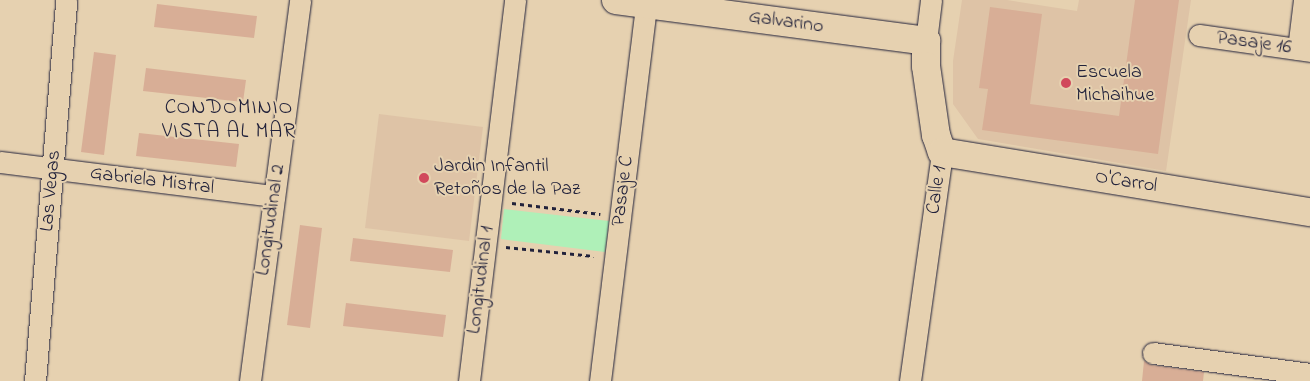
<!DOCTYPE html>
<html>
<head>
<meta charset="utf-8">
<style>
  body { margin:0 }
  #map { position:relative; width:1310px; height:381px; overflow:hidden; background:#e6d1b0; font-family:"Indie Flower",sans-serif }
  div>[style] { position:absolute }
  .built>* { inset:0; background:#dec3a6 }
  .green>* { inset:0; background:#aff0b8 }
  .building>* { inset:0; background:#d8ae96 }
  .path>* { height:3px; margin-top:-1.5px; transform-origin:0; background:repeating-linear-gradient(90deg,#22223b 0 4px,transparent 0 8px) }
  .roads { filter:drop-shadow(0 0 1px #22223b) drop-shadow(0 0 1px #22223b) }
  .street>* { height:21px; margin:-10.5px; padding:0 10.5px; transform-origin:10.5px; border-radius:10.5px; background:#e6d1b0 }
  .secondary>* { height:28px; margin:-14px; padding:0 14px; transform-origin:14px; border-radius:14px; background:#e6d1b0 }
  .dots>* { width:14px; height:14px; translate:-50% -50%; box-sizing:border-box; border:2px solid #e6d1b0; border-radius:50% }
  span { translate:-50% -50%; white-space:nowrap; text-align:center; line-height:1.15; -webkit-text-stroke:4px #e6d1b0; paint-order:stroke }
  .street-label { font-size:20px; color:#22223b }
  .poi-label { font-size:20px; color:#22223b }
  .left { translate:0 -50%; text-align:left }
  .neighbourhood-label { font-size:21px; color:#22223b; letter-spacing:1px }
</style>
</head>
<body>
<div id="map">
  <div class="built">
    <div style="clip-path:polygon(962px 0,1007px 0,1077px 11px,1079px 0,1191px 0,1166px 171px,978px 139px,953px 104px,953px 61px)"></div>
    <div style="clip-path:polygon(379px 114px,483px 127px,469px 241px,365px 228px)"></div>
  </div>
  <div class="green">
    <div style="clip-path:polygon(504px 209px,609px 221px,605px 252px,501px 239px)"></div>
  </div>
  <div class="building">
    <div style="clip-path:polygon(1135px 0,1179px 0,1158px 154px,982px 130px,988px 89px,979px 88px,990px 7px,1042px 14px,1030px 104px,1119px 116px)"></div>
    <div style="clip-path:polygon(157px 4px,257px 16px,254px 38px,154px 27px)"></div>
    <div style="clip-path:polygon(94px 52px,116px 55px,104px 155px,81px 152px)"></div>
    <div style="clip-path:polygon(146px 68px,246px 80px,243px 102px,143px 91px)"></div>
    <div style="clip-path:polygon(139px 133px,239px 144px,236px 167px,136px 156px)"></div>
    <div style="clip-path:polygon(300px 225px,322px 228px,310px 328px,287px 325px)"></div>
    <div style="clip-path:polygon(353px 238px,453px 250px,450px 272px,350px 261px)"></div>
    <div style="clip-path:polygon(346px 303px,446px 315px,443px 337px,343px 326px)"></div>
    <div style="clip-path:polygon(1144px 361px,1151px 365px,1204px 372px,1203px 381px,1142px 381px)"></div>
  </div>
  <div class="path">
    <div style="left:512px;top:203px;width:89px;rotate:7.1deg"></div>
    <div style="left:506px;top:247px;width:88px;rotate:5.8deg"></div>
  </div>
  <div class="roads">
    <div class="street">
      <div style="left:1199px;top:35px;width:112px;rotate:8.2deg"></div>
      <div style="left:926px;top:41px;width:41px;rotate:-83deg"></div>
      <div style="left:1298px;top:49px;width:49px;rotate:-83deg"></div>
      <div style="left:0;top:162px;width:276px;rotate:7.1deg"></div>
      <div style="left:1153px;top:353px;width:158px;rotate:7.6deg"></div>
      <div style="left:35px;top:381px;width:382px;rotate:-85.3deg"></div>
      <div style="left:250px;top:381px;width:384px;rotate:-82.5deg"></div>
      <div style="left:469px;top:381px;width:384px;rotate:-83.1deg"></div>
      <div style="left:600px;top:381px;width:384px;rotate:-83deg"></div>
      <div style="left:910px;top:381px;width:231px;rotate:-82deg"></div>
    </div>
    <div class="secondary">
      <div style="left:616px;top:0;width:313px;rotate:7.5deg"></div>
      <div style="left:926px;top:41px;width:25px;rotate:90deg"></div>
      <div style="left:926px;top:66px;width:70px;rotate:81.8deg"></div>
      <div style="left:936px;top:135px;width:18px;rotate:71deg"></div>
      <div style="left:942px;top:152px;width:373px;rotate:9.3deg"></div>
    </div>
  </div>
  <div class="dots">
    <div style="left:1066px;top:83px;background:#d1495b"></div>
    <div style="left:424px;top:178px;background:#d1495b"></div>
  </div>
  <div class="street-label">
    <span style="left:786px;top:22px;rotate:8deg">Galvarino</span>
    <span style="left:1254px;top:43px;rotate:8deg">Pasaje 16</span>
    <span style="left:152px;top:181px;rotate:7deg">Gabriela Mistral</span>
    <span style="left:1126px;top:182px;rotate:9deg">O'Carrol</span>
    <span style="left:937px;top:190px;rotate:-82deg">Calle 1</span>
    <span style="left:51px;top:191px;rotate:-85deg">Las Vegas</span>
    <span style="left:623px;top:191px;rotate:-83deg">Pasaje C</span>
    <span style="left:271px;top:220px;rotate:-82deg">Longitudinal 2</span>
    <span style="left:481px;top:280px;rotate:-83deg">Longitudinal 1</span>
  </div>
  <div class="poi-label">
    <span class="left" style="left:1076px;top:84px">Escuela<br>Michaihue</span>
    <span class="left" style="left:434px;top:178px">Jardin Infantil<br>Retoños de la Paz</span>
  </div>
  <div class="neighbourhood-label">
    <span style="left:229px;top:120px">CONDOMINIO<br>VISTA AL MAR</span>
  </div>
</div>
</body>
</html>
